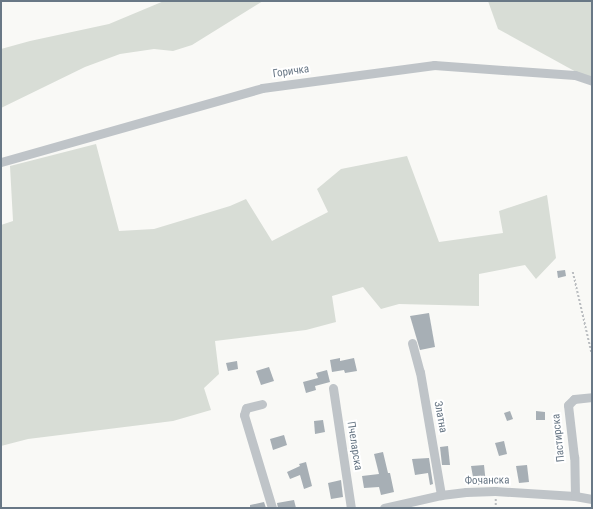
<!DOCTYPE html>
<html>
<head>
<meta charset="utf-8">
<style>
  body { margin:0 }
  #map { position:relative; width:593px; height:509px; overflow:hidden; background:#f9f9f6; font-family:"Roboto Condensed",sans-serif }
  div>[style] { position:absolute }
  .green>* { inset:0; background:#d8ddd6 }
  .building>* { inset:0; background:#a7afb5 }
  .path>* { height:1.5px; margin-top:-0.75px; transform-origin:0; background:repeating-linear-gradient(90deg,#babdc0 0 2px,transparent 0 4px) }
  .minor>* { height:9px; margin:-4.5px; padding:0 4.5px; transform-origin:4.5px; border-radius:4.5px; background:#bfc4c8 }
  span { translate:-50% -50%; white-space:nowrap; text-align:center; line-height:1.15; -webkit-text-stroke:4px #fff; paint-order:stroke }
  .street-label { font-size:11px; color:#697886 }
  .frame { position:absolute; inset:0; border:2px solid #697886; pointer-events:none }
</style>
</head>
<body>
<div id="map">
  <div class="green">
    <div style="clip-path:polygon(164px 1px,263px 1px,192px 45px,173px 51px,154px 49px,120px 54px,85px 67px,1px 108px,1px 49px,30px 41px,109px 24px)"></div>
    <div style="clip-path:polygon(488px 1px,592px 1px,592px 77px,578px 73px,498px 29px)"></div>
    <div style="clip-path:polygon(96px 144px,119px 231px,154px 229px,230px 206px,246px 199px,272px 241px,328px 212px,317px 189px,341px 169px,407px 156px,439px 242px,503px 233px,499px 211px,547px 195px,556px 258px,536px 279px,525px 265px,479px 274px,479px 306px,399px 304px,381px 309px,363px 287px,332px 296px,336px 322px,306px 330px,215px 341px,219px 374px,204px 388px,211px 410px,173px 421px,28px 439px,1px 446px,1px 225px,13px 221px,10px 166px)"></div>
  </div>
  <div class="building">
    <div style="clip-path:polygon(565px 270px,566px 276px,558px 278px,557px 271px)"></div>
    <div style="clip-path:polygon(429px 313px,435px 347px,420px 350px,410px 316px)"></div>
    <div style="clip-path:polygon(340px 358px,340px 361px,354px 358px,357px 371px,345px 373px,344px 370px,332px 372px,330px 360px)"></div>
    <div style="clip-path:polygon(237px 361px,238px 369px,228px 371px,226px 363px)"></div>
    <div style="clip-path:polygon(269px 367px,274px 381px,261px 385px,256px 371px)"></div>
    <div style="clip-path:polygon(327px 370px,330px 382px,315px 386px,316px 390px,306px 393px,303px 382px,318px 378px,316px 373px)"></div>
    <div style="clip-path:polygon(510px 411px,513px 419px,507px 421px,504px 413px)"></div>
    <div style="clip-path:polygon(536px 411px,545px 412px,545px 420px,536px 420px)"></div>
    <div style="clip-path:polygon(323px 420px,325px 432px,315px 434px,314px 421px)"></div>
    <div style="clip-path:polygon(284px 435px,287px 445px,273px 450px,270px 439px)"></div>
    <div style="clip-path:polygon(504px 441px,507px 454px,499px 456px,495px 443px)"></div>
    <div style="clip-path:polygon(448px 446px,450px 465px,442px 465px,440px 447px)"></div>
    <div style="clip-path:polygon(383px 452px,388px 473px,390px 473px,394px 492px,381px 495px,379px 487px,364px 488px,362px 476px,379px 474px,374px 454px)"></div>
    <div style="clip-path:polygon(429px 458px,433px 484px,430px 485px,428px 473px,415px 475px,412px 459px)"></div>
    <div style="clip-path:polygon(306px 462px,312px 486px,304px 489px,300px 475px,290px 479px,287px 472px,300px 466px,299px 464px)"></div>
    <div style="clip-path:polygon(484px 465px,486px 484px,478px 485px,477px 476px,473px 477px,471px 466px)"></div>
    <div style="clip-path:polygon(527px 465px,529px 482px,519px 483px,516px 466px)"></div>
    <div style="clip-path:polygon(341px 480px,343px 497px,331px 499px,328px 483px)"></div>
    <div style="clip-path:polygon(294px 500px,296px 508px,278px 508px,277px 503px)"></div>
    <div style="clip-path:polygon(264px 502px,266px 508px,250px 508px,250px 505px)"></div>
  </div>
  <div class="path">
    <div style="left:573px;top:272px;width:84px;rotate:77deg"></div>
    <div style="left:496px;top:499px;width:9px;rotate:90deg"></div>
  </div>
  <div class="minor">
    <div style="left:1px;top:162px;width:271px;rotate:-15.8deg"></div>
    <div style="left:262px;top:88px;width:174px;rotate:-7.6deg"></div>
    <div style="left:434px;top:65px;width:141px;rotate:4.1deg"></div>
    <div style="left:575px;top:75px;width:18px;rotate:19deg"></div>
    <div style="left:412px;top:343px;width:30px;rotate:75deg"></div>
    <div style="left:420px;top:372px;width:125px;rotate:80.3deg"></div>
    <div style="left:333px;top:388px;width:121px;rotate:81.5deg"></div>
    <div style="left:262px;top:404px;width:16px;rotate:166deg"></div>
    <div style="left:246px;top:408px;width:7px;rotate:106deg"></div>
    <div style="left:244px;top:415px;width:97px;rotate:73.2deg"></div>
    <div style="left:575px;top:496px;width:39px;rotate:-91deg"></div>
    <div style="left:574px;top:457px;width:52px;rotate:-96.6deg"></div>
    <div style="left:568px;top:405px;width:8px;rotate:-45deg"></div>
    <div style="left:574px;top:399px;width:18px;rotate:-6deg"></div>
    <div style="left:384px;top:508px;width:58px;rotate:-12.8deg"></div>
    <div style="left:441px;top:495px;width:25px;rotate:-7deg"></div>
    <div style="left:466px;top:492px;width:29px;rotate:-2deg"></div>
    <div style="left:495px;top:491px;width:80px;rotate:3.6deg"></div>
    <div style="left:575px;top:496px;width:17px;rotate:10deg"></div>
  </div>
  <div class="street-label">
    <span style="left:291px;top:72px;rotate:-8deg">Горичка</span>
    <span style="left:440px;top:417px;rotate:80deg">Златна</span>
    <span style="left:559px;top:438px;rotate:-96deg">Пастирска</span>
    <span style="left:354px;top:446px;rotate:81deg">Пчеларска</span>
    <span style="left:487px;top:481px;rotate:-1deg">Фочанска</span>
  </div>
  <div class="frame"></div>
</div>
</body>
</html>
